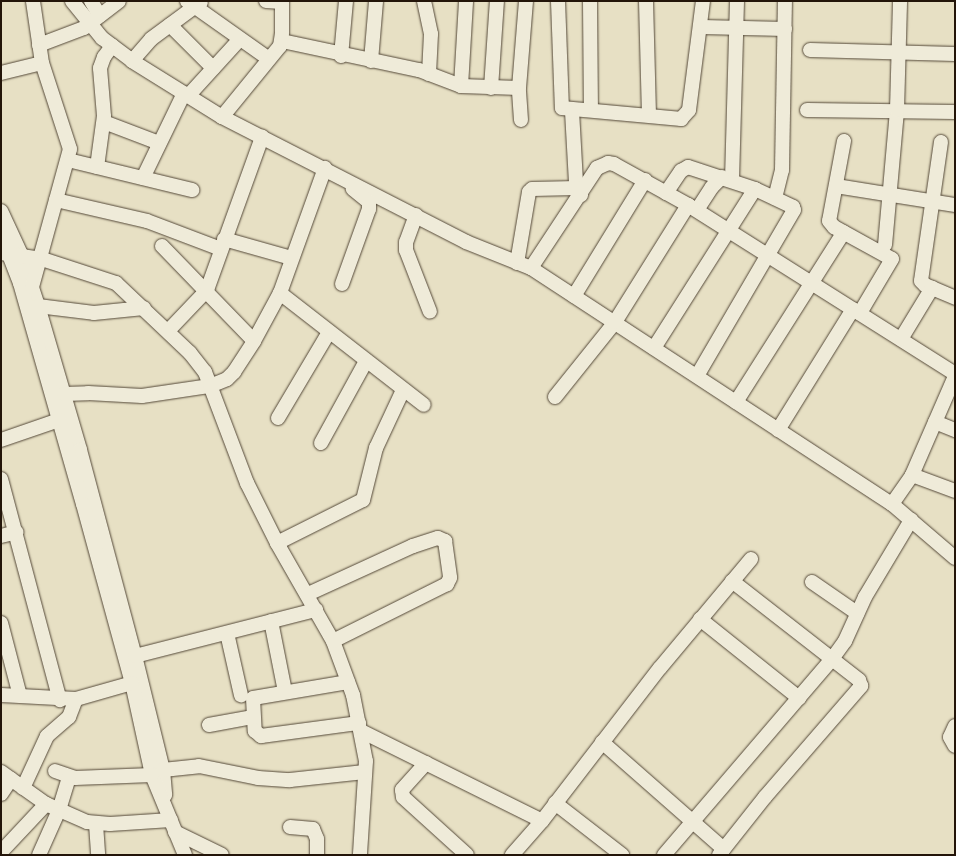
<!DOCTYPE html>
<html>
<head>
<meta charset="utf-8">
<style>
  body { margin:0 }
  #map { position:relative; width:956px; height:856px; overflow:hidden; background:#e7e0c4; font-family:Cardo,serif }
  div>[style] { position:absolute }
  .roads { filter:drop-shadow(0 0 1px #544838) drop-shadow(0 0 1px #544838) }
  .minor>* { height:14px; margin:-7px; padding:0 7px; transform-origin:7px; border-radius:7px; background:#efebd9 }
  span { translate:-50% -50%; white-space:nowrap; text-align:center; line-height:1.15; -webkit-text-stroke:4px #efebd9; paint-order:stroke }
  .frame { position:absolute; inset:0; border:2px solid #231509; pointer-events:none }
</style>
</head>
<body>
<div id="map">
  <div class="roads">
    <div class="minor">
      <div style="left:72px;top:1px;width:48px;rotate:51deg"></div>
      <div style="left:102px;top:38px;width:38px;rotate:37deg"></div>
      <div style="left:132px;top:61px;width:106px;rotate:31.9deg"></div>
      <div style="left:222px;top:117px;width:274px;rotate:27.1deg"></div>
      <div style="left:466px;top:242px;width:70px;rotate:21.8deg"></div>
      <div style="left:531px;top:268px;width:431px;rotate:33.2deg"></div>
      <div style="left:892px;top:504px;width:83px;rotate:40.6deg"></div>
      <div style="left:91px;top:1px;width:17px;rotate:59deg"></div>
      <div style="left:187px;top:1px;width:100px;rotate:35.3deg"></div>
      <div style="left:266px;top:1px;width:16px;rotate:4deg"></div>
      <div style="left:424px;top:1px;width:34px;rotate:78deg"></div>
      <div style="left:431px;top:34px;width:40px;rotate:92.9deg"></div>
      <div style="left:558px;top:1px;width:107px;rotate:87.9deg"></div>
      <div style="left:562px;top:108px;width:120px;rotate:5.3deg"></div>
      <div style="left:681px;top:119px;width:12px;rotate:-48deg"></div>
      <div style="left:689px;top:110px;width:110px;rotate:-82.7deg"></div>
      <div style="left:590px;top:1px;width:109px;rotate:89.5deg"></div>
      <div style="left:646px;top:1px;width:114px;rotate:88.5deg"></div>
      <div style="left:170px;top:25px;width:61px;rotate:45deg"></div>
      <div style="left:702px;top:27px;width:83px;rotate:1.4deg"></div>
      <div style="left:282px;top:41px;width:140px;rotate:12deg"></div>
      <div style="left:419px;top:70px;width:45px;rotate:20.9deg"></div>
      <div style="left:461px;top:86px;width:58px;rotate:2deg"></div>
      <div style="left:39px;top:45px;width:48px;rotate:-20.7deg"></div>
      <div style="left:84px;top:28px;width:44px;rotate:-37.6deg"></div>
      <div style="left:810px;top:50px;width:145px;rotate:1.6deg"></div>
      <div style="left:341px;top:56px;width:55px;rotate:-84.8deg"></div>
      <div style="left:132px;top:61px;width:29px;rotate:-49deg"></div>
      <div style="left:151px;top:39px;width:62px;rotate:-36.5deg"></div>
      <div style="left:371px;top:61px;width:60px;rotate:-85.2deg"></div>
      <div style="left:1px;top:73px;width:42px;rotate:-13.7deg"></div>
      <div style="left:461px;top:86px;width:85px;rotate:-86.6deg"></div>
      <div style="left:491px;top:88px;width:87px;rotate:-86.1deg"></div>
      <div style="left:188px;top:96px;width:77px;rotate:-47.6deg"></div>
      <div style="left:807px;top:110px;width:148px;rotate:0.8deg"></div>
      <div style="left:572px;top:111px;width:72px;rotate:86.8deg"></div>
      <div style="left:576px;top:183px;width:13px;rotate:67deg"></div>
      <div style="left:222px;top:117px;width:92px;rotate:-50.8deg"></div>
      <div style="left:280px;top:46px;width:13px;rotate:-81deg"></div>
      <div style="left:282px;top:33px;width:32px;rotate:-90deg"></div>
      <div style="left:521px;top:120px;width:32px;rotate:-94deg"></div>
      <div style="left:519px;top:88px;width:87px;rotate:-85.4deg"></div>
      <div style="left:104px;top:122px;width:59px;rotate:20.9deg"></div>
      <div style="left:844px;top:141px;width:81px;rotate:100.6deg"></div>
      <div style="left:829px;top:221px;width:8px;rotate:50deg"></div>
      <div style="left:834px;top:227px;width:66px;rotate:28.9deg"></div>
      <div style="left:892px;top:259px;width:63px;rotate:120.7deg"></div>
      <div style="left:941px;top:142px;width:140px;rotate:98.2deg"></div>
      <div style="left:921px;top:281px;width:6px;rotate:45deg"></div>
      <div style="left:925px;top:285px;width:33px;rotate:23deg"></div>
      <div style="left:68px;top:160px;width:128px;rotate:13.6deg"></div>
      <div style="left:97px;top:167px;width:51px;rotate:-82.2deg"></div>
      <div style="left:104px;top:116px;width:48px;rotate:-94.8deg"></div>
      <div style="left:100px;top:68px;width:12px;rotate:-70deg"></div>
      <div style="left:104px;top:57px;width:14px;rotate:-54deg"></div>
      <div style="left:143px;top:178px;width:94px;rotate:-64.2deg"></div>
      <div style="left:732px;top:180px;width:179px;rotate:-88.4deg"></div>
      <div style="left:836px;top:186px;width:121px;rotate:9.1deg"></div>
      <div style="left:666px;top:193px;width:27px;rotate:-56deg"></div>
      <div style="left:681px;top:171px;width:8px;rotate:-30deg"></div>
      <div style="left:688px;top:167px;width:71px;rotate:18.2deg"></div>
      <div style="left:755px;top:189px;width:42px;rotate:25.3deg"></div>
      <div style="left:793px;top:207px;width:3px;rotate:72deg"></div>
      <div style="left:794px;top:210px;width:192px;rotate:120.3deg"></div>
      <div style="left:775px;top:198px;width:29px;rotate:-76deg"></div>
      <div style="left:782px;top:170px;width:169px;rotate:-89deg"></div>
      <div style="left:56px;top:200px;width:93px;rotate:13deg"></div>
      <div style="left:147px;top:221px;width:79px;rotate:20.7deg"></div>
      <div style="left:697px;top:210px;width:27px;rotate:-57deg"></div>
      <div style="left:712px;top:187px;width:14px;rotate:-45deg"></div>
      <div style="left:1px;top:211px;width:47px;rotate:65.1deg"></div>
      <div style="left:21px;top:254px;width:55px;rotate:71.9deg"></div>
      <div style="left:38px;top:306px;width:150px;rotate:73.7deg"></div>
      <div style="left:80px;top:450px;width:213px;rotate:75.1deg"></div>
      <div style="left:135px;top:656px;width:117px;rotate:76.2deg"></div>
      <div style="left:163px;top:770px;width:25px;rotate:85deg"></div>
      <div style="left:416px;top:215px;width:29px;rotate:110deg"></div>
      <div style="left:406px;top:242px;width:8px;rotate:90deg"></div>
      <div style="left:406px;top:250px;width:66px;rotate:68.8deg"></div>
      <div style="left:1px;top:234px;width:53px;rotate:68.8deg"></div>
      <div style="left:20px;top:283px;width:230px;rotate:74.1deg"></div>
      <div style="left:83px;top:504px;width:186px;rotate:74.7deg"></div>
      <div style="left:132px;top:683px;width:94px;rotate:77.7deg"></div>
      <div style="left:152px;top:775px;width:87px;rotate:67.6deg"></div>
      <div style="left:224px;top:239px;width:70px;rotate:15.8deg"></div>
      <div style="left:885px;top:245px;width:136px;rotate:-84.9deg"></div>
      <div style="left:897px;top:110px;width:109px;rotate:-88.4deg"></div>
      <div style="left:162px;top:246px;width:132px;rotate:45.9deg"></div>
      <div style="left:1px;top:253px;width:41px;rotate:8.3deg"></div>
      <div style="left:42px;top:259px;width:78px;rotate:18deg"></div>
      <div style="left:116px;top:283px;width:102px;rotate:43.4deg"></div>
      <div style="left:190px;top:353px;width:24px;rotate:52deg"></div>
      <div style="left:205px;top:372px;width:119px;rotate:69.3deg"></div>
      <div style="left:247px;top:483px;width:67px;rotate:63.4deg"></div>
      <div style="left:277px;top:543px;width:113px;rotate:60.3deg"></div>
      <div style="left:333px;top:641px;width:58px;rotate:69.7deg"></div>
      <div style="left:353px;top:695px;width:67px;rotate:78.9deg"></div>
      <div style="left:366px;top:761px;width:94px;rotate:93.7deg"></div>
      <div style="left:517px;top:263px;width:72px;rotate:-80.4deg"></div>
      <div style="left:529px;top:192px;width:4px;rotate:-45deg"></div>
      <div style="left:532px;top:189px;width:45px;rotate:-1.3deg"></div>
      <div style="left:531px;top:268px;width:120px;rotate:-56.6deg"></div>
      <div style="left:597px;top:168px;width:12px;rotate:-24deg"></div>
      <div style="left:608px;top:163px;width:6px;rotate:9deg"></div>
      <div style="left:614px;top:164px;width:85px;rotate:29deg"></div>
      <div style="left:688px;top:205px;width:316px;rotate:32.3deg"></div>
      <div style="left:342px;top:284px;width:80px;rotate:-70.2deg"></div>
      <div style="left:369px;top:209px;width:7px;rotate:-90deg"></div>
      <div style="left:369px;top:202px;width:21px;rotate:-141deg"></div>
      <div style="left:32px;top:287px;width:143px;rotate:-74.6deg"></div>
      <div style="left:70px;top:149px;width:90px;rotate:-108deg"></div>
      <div style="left:42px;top:63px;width:63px;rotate:-98.3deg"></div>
      <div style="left:280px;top:293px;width:182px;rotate:37.9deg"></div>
      <div style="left:574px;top:296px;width:136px;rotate:-58.5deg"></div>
      <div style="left:38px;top:306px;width:56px;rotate:7.1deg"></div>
      <div style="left:94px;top:313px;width:50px;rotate:-5.7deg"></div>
      <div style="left:168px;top:331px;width:57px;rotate:-46.4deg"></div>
      <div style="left:207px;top:290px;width:163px;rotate:-70.2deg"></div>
      <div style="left:901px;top:339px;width:60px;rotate:-58.7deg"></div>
      <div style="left:654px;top:348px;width:188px;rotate:-57.6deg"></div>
      <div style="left:64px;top:394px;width:24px;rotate:-2deg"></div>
      <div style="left:88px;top:393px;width:54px;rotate:3.2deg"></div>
      <div style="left:142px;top:396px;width:69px;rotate:-8.4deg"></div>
      <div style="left:210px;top:386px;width:18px;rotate:-22deg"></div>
      <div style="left:227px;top:379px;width:10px;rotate:-45deg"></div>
      <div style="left:234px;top:372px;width:37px;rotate:-57deg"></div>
      <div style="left:254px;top:341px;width:55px;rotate:-61.6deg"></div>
      <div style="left:280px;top:293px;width:133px;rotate:-70.2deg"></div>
      <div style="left:555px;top:397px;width:96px;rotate:-51.3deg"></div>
      <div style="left:615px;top:322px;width:138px;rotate:-58deg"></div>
      <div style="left:736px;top:402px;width:201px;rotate:-57.6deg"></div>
      <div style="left:278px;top:418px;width:100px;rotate:-59.3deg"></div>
      <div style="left:935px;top:422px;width:22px;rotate:22deg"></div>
      <div style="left:778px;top:430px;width:142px;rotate:-58.2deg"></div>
      <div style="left:1px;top:440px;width:61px;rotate:-19deg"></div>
      <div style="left:321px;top:443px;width:94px;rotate:-61.2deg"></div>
      <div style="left:912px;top:475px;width:46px;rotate:20.4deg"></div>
      <div style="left:1px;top:479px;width:229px;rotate:75.1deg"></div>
      <div style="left:892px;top:504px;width:35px;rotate:-55deg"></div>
      <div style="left:912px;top:475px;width:108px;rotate:-66.5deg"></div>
      <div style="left:1px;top:536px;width:16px;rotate:-14deg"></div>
      <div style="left:277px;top:543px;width:96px;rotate:-26.6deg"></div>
      <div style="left:363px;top:500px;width:54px;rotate:-76deg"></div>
      <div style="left:376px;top:448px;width:64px;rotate:-65deg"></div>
      <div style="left:812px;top:582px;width:55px;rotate:34.6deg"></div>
      <div style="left:308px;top:594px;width:115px;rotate:-24.6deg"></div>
      <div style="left:413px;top:546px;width:26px;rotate:-18deg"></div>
      <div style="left:438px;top:538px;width:8px;rotate:23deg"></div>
      <div style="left:445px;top:541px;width:37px;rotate:82deg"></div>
      <div style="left:450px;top:578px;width:7px;rotate:117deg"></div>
      <div style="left:447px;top:584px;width:127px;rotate:153.4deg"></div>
      <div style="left:700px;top:619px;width:127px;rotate:38.6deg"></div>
      <div style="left:271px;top:621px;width:72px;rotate:78.8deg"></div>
      <div style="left:1px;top:623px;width:75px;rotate:75.4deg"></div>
      <div style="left:227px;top:633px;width:64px;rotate:77.3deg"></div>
      <div style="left:135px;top:656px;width:187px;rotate:-14.3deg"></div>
      <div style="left:348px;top:682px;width:96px;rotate:170.4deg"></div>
      <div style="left:253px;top:698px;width:33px;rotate:87deg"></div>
      <div style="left:255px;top:731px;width:8px;rotate:40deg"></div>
      <div style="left:261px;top:736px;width:99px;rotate:-7.6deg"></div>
      <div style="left:1px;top:695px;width:75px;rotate:3.1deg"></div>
      <div style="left:76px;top:699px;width:58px;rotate:-15.9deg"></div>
      <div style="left:209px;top:725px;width:45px;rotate:-10.3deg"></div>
      <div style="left:955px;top:726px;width:12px;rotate:114deg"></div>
      <div style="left:950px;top:737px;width:10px;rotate:61deg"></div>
      <div style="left:361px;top:731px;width:202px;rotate:26.4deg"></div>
      <div style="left:602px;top:742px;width:162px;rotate:41.3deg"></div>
      <div style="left:426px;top:763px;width:36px;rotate:132deg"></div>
      <div style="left:402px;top:790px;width:7px;rotate:82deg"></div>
      <div style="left:403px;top:797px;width:86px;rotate:42.2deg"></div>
      <div style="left:163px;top:770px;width:36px;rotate:-6deg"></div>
      <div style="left:199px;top:766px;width:60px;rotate:11.5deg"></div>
      <div style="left:258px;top:778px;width:32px;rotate:4deg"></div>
      <div style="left:290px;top:780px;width:75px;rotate:-6.1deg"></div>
      <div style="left:55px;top:771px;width:21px;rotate:19deg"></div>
      <div style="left:75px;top:778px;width:77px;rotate:-2.2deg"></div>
      <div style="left:1px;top:772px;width:55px;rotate:35.4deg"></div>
      <div style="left:46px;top:804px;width:45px;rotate:23.7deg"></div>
      <div style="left:87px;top:822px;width:23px;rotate:5deg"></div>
      <div style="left:110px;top:824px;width:61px;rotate:-3.8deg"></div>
      <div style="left:23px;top:788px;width:57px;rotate:-65.2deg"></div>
      <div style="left:47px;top:736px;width:29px;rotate:-41deg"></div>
      <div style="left:69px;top:717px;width:19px;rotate:-69deg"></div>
      <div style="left:1px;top:794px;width:18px;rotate:-56deg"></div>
      <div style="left:555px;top:803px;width:85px;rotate:37.8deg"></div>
      <div style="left:96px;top:824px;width:31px;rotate:86deg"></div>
      <div style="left:290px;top:827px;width:23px;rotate:5deg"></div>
      <div style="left:313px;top:829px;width:11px;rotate:68deg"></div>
      <div style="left:317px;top:839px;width:16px;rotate:90deg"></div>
      <div style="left:175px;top:832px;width:52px;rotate:26.1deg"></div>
      <div style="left:1px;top:852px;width:66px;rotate:-46.8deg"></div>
      <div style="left:39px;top:855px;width:49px;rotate:-66deg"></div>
      <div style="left:59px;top:810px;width:34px;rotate:-73deg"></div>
      <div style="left:512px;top:855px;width:45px;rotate:-48.6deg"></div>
      <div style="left:542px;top:821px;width:193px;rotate:-52.4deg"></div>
      <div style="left:660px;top:668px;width:142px;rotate:-50.1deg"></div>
      <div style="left:664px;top:855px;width:258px;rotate:-49.4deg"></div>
      <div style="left:832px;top:659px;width:22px;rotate:-54deg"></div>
      <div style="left:845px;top:641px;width:48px;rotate:-65.6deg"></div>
      <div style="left:865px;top:597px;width:90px;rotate:-59.1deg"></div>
      <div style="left:719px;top:855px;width:74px;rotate:-51.6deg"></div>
      <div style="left:765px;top:797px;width:147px;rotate:-49.1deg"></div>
      <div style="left:861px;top:686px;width:6px;rotate:-108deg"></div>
      <div style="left:859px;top:680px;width:161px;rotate:-142.1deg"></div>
    </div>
  </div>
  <div class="frame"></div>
</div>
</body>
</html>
